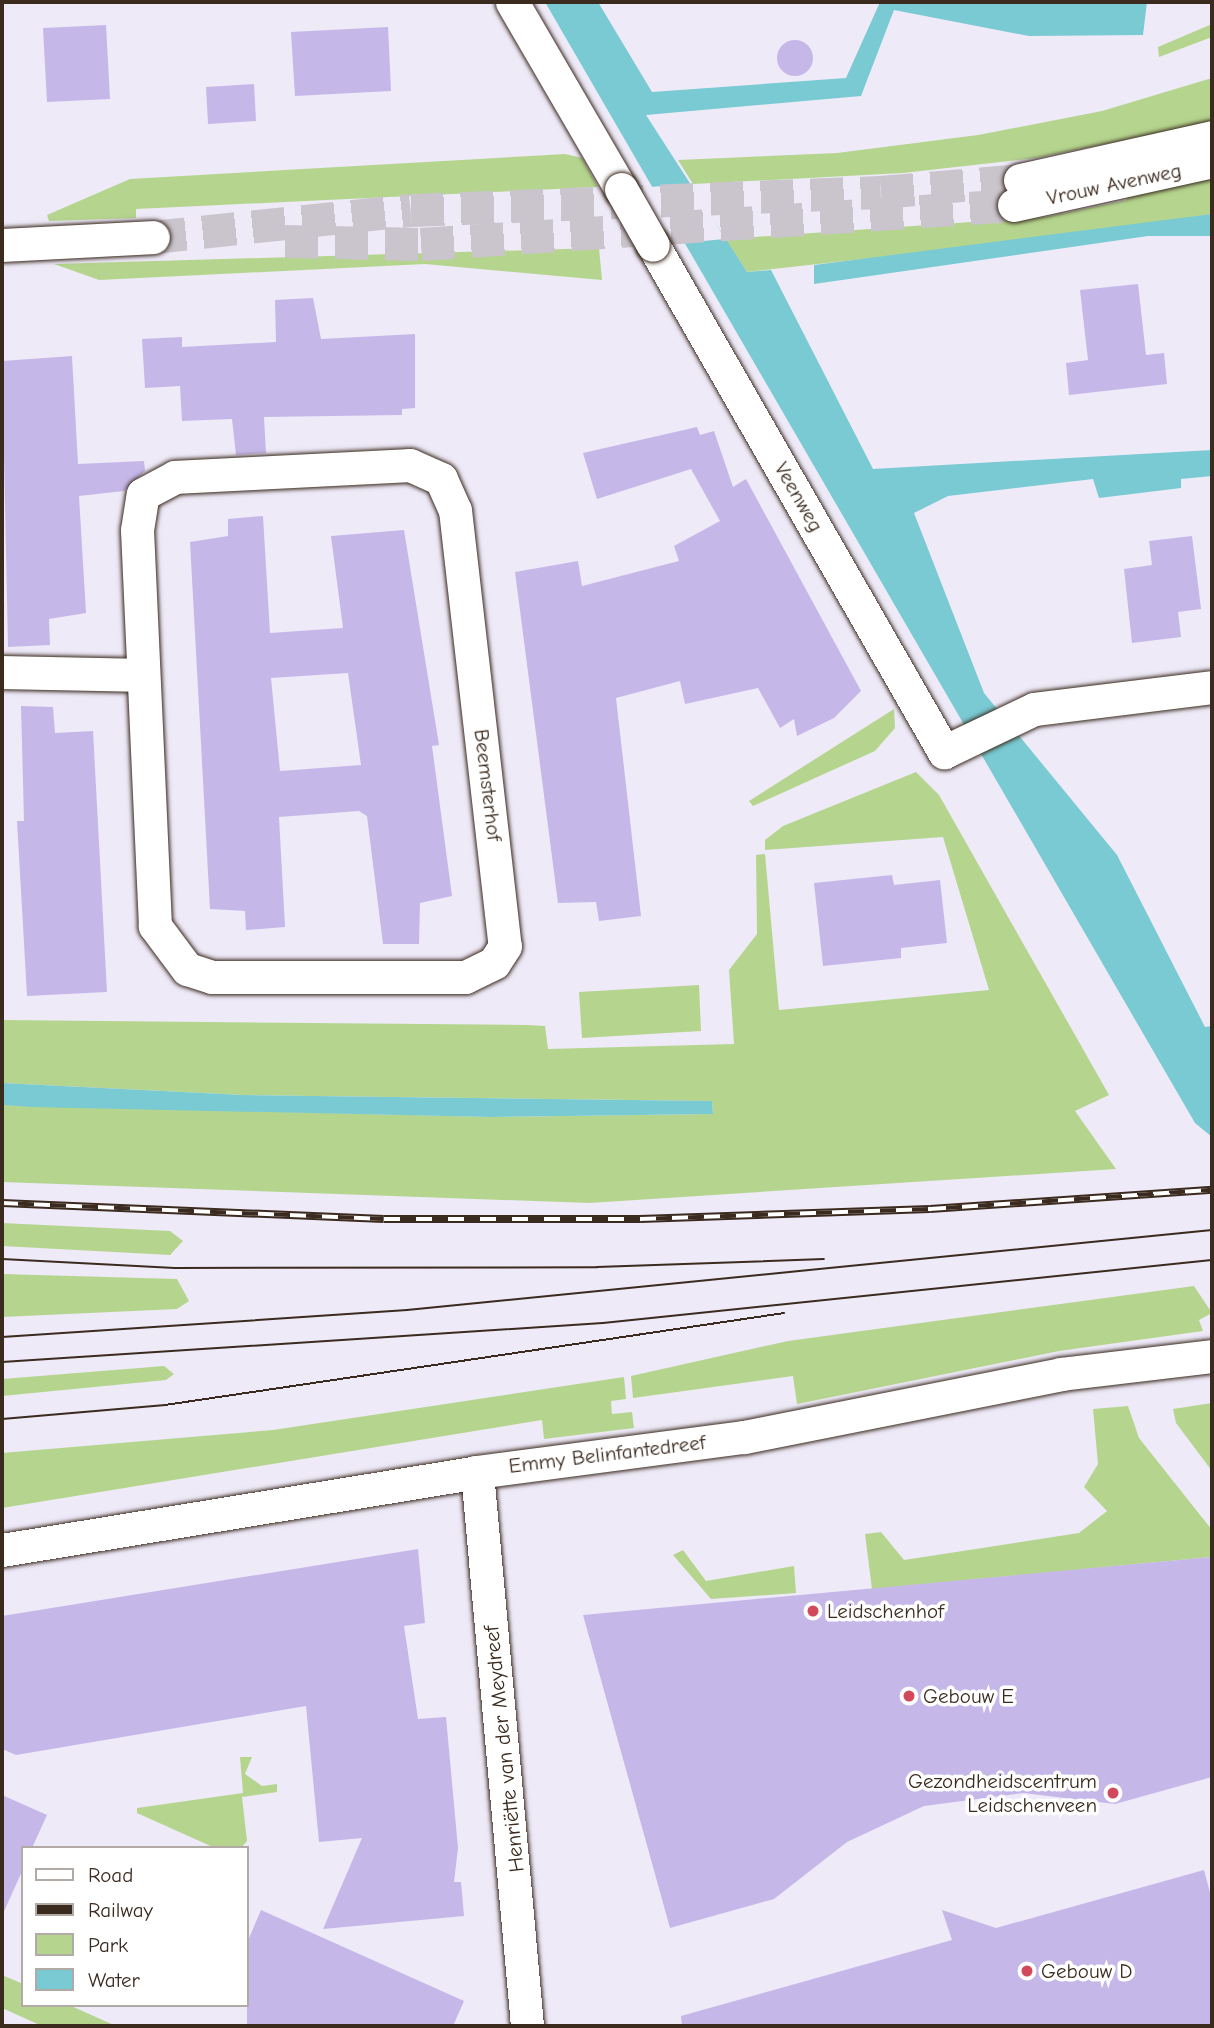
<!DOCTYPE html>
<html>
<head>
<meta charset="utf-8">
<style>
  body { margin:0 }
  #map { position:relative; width:1214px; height:2028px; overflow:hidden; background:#eeeaf8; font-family:"Comic Neue",sans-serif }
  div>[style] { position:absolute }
  .green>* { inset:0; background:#b5d58e }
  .water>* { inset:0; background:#79cad2 }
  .pier>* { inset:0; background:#eeeaf8 }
  .building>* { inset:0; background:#c5b8e9 }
  .round { border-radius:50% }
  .minor-tunnel>* { height:33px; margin-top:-16.5px; transform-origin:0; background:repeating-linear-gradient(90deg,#cac4cc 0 33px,transparent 0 50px) }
  .roads { filter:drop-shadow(0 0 2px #3b2a1e) drop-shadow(0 0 2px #3b2a1e) }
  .minor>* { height:33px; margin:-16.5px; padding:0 16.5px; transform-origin:16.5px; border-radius:16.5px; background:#fff }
  .tram>* { height:2px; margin:-1px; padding:0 1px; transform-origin:1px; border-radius:1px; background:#3b2a1e }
  .rail>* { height:8px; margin-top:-4px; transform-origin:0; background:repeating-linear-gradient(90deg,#fff 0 16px,#3b2a1e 0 32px); box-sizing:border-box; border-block:2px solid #3b2a1e }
  .bridges { filter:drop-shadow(0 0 2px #3b2a1e) drop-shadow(0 0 2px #3b2a1e) }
  .minor-bridge>* { height:33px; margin:-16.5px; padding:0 16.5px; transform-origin:16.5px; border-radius:16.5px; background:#fff }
  .dots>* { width:19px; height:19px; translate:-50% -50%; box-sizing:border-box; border:4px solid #fff; border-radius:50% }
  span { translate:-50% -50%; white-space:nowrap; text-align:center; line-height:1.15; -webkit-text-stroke:7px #fff; paint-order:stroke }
  .street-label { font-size:21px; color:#3b2a1e }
  .poi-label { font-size:21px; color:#3b2a1e }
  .left { translate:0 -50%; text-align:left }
  .right { translate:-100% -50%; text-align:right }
  .frame { position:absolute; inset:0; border:4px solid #3b2a1e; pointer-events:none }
  .legend { position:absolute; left:21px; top:1846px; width:228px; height:161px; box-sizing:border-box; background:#fff; border:2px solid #b1aaa5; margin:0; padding:9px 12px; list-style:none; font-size:21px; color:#3b2a1e }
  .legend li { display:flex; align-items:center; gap:14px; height:35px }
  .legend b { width:35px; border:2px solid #b1aaa5 }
</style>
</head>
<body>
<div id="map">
  <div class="green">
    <div style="clip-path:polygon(1212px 24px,1212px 37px,1159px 57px,1158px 47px)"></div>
    <div style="clip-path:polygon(1212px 78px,1212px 122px,1036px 158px,903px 173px,693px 184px,678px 160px,837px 153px,978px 135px,1102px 111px)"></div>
    <div style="clip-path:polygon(565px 154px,582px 158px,598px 187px,136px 209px,136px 218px,49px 221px,47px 215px,130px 179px)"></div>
    <div style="clip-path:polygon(1212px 170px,1212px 214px,1078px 235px,747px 272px,725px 239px,1045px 217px,1127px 200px,1126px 194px)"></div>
    <div style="clip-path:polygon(599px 248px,602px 280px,425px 264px,99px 280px,54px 264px)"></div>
    <div style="clip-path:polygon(894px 709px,895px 728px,875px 751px,753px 806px,749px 801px)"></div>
    <div style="clip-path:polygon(916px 772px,939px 795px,1109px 1095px,1075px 1111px,1116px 1169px,589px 1203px,2px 1182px,2px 1105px,490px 1117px,713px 1114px,712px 1101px,243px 1095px,2px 1083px,2px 1020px,528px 1025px,545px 1026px,548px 1049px,734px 1044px,729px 970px,757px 934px,756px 855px,765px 854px,779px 1010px,989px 990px,943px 837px,765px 850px,765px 840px,783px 826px)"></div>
    <div style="clip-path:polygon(699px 985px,701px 1031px,582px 1038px,579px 992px)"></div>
    <div style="clip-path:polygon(2px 1223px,170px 1231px,183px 1241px,170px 1255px,2px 1246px)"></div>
    <div style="clip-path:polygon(2px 1274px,177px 1279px,189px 1301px,177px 1309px,2px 1317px)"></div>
    <div style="clip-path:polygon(1194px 1286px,1212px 1313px,1199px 1320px,1203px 1331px,1059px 1351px,797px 1404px,793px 1376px,633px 1398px,631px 1376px,788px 1341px)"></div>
    <div style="clip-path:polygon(164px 1366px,174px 1374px,166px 1380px,2px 1396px,2px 1379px)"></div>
    <div style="clip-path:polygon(624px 1377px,626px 1399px,611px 1401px,612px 1414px,632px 1412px,634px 1428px,544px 1439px,542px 1420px,2px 1508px,2px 1453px,273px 1430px)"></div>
    <div style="clip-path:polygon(1212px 1403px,1212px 1471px,1176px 1423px,1173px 1409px)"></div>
    <div style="clip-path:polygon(1128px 1406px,1139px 1438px,1212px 1530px,1212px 1557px,872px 1589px,865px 1534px,881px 1532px,904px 1560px,1079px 1533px,1107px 1511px,1084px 1487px,1098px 1464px,1093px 1409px)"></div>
    <div style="clip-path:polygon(683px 1550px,706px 1581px,794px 1566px,796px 1593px,711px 1599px,673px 1555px)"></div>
    <div style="clip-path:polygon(240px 1757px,252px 1757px,245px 1774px,262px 1786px,277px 1784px,277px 1792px,242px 1797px,247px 1841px,241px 1848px,215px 1848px,137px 1813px,137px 1808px,243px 1793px)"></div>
    <div style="clip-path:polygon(2px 1975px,23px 1984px,23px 2005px,69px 2005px,116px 2026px,42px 2026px,2px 2008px)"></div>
  </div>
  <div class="water">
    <div style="clip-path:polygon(545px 2px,598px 2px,652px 92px,846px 78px,880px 2px,1147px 2px,1143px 35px,1029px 36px,894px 10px,861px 96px,646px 115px,747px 272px,771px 270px,873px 469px,1212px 450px,1212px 476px,1181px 479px,1181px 488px,1099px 498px,1093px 479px,948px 496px,914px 513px,984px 693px,1117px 855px,1205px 1027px,1212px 1026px,1212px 1137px,1195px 1123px)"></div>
    <div style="clip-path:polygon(1212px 214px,1212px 236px,1148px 236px,814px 284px,814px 265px)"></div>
    <div style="clip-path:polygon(2px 1083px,243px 1095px,712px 1101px,713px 1114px,490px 1117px,32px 1107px,2px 1105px)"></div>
  </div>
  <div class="pier">
    <div style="clip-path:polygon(693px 184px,725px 239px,682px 243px,649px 187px)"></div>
  </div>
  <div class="building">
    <div style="clip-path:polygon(106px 25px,110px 99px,47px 102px,43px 28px)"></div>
    <div style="clip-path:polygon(388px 27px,391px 91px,295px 96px,291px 32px)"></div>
    <div class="round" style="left:777px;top:40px;width:36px;height:36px"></div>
    <div style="clip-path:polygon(254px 84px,256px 121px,208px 124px,206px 87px)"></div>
    <div style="clip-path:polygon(1138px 284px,1146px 355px,1164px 353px,1167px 384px,1069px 395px,1066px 363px,1088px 360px,1080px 290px)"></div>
    <div style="clip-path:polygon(313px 298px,321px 339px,415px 334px,415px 408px,402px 409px,402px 415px,264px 417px,266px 453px,236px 455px,232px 419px,182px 421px,180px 386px,145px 388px,142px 339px,182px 337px,182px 347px,276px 342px,275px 300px)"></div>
    <div style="clip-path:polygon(72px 356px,78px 464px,144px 461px,145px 471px,124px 491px,79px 496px,86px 613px,49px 619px,50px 645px,8px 647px,2px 361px)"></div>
    <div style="clip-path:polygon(697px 427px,700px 435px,714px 431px,733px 487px,746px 479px,861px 691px,834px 718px,797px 736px,794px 719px,780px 728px,758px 688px,685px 704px,680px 681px,616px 698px,641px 916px,599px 921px,596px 902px,558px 903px,515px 572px,578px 561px,582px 586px,679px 561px,674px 546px,720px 521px,691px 469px,597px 499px,583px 453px)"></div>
    <div style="clip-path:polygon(evenodd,263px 516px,270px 633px,343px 628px,331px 536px,404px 530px,439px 745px,432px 746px,452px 896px,420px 903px,419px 944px,383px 944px,367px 816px,359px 811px,279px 817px,285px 927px,246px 930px,245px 911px,210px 909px,190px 542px,228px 536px,228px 519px,263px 516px,348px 673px,361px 765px,280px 771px,271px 678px,348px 673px)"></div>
    <div style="clip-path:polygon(1192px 536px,1201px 609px,1178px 612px,1181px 637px,1132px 643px,1124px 569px,1152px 565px,1149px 541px)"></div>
    <div style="clip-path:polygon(21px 706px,53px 707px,55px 733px,93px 731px,107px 992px,27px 996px,17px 821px,24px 821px)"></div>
    <div style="clip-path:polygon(892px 875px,894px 885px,940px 880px,947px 943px,901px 948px,901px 958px,823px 966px,814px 883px)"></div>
    <div style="clip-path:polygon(418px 1549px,425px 1623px,404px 1626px,418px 1719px,446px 1717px,458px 1848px,454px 1882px,461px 1882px,464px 1916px,323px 1929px,362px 1838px,319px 1842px,306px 1706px,16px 1755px,2px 1749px,2px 1616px)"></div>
    <div style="clip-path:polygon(1212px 1557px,1212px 1777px,1115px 1804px,1023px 1793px,924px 1806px,847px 1842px,774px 1899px,670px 1928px,583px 1615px)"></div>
    <div style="clip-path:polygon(2px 1795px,47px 1815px,32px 1848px,23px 1848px,23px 1869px,2px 1916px)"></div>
    <div style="clip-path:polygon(1204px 1870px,1212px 1900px,1212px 2026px,682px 2026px,681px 2016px,952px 1940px,942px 1910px,996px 1928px)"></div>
    <div style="clip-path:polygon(261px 1910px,464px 2001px,453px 2026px,247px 2026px,247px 1943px)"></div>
  </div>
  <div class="minor-tunnel">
    <div style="left:153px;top:237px;width:259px;rotate:-6deg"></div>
    <div style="left:411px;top:210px;width:470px;rotate:-2.2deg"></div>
    <div style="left:881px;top:192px;width:140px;rotate:-4.9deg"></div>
    <div style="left:285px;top:241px;width:136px;rotate:1.3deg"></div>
    <div style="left:421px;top:244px;width:594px;rotate:-3.76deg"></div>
  </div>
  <div class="roads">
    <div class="minor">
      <div style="left:512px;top:2px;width:216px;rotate:59.8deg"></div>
      <div style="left:1020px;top:180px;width:197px;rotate:-12.6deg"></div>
      <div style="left:1014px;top:205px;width:203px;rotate:-12.5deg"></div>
      <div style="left:2px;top:245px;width:151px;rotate:-3deg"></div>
      <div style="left:653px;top:245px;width:585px;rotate:60.15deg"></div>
      <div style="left:944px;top:752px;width:100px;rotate:-25.5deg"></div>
      <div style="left:1034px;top:709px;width:179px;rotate:-7deg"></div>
      <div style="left:410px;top:465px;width:34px;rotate:24deg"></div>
      <div style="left:441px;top:479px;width:34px;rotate:66deg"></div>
      <div style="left:455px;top:510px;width:439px;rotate:83.5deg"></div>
      <div style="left:505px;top:946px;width:20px;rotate:123deg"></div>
      <div style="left:494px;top:963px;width:32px;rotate:154deg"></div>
      <div style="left:465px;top:977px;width:253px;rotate:180deg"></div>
      <div style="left:212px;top:977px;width:26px;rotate:-162deg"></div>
      <div style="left:187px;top:969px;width:54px;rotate:-126.7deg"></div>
      <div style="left:155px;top:926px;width:396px;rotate:-92.6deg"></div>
      <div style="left:137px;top:530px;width:36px;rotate:-81deg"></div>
      <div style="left:143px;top:494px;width:36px;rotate:-28deg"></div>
      <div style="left:175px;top:477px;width:235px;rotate:-2.9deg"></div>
      <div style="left:2px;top:672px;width:141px;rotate:1.2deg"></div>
      <div style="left:477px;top:1472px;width:556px;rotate:84.84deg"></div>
      <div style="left:2px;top:1550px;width:481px;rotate:-9.3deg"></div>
      <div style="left:477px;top:1472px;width:269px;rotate:-7.5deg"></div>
      <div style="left:744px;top:1437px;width:323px;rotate:-11.2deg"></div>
      <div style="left:1061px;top:1374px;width:152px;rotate:-6.8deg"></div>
    </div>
  </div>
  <div class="tram">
    <div style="left:2px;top:1259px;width:173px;rotate:3deg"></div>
    <div style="left:175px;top:1268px;width:422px;rotate:-0.1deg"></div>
    <div style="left:597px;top:1267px;width:227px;rotate:-2deg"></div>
    <div style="left:2px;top:1337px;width:406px;rotate:-3.8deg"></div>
    <div style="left:407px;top:1310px;width:809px;rotate:-5.68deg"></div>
    <div style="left:2px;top:1362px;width:602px;rotate:-3.71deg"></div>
    <div style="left:603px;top:1323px;width:612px;rotate:-5.91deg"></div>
    <div style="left:2px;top:1419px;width:164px;rotate:-4.9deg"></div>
    <div style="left:165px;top:1405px;width:626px;rotate:-8.45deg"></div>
  </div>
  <div class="rail">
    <div style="left:2px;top:1203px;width:382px;rotate:2.4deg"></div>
    <div style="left:384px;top:1219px;width:256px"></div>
    <div style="left:640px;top:1219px;width:290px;rotate:-2deg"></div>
    <div style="left:930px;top:1209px;width:283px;rotate:-3.9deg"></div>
  </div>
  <div class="bridges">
    <div class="minor-bridge">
      <div style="left:621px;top:189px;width:64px;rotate:60.3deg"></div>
    </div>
  </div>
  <div class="dots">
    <div style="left:813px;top:1611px;background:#d1495b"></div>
    <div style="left:909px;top:1696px;background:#d1495b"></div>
    <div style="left:1113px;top:1793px;background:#d1495b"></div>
    <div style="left:1027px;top:1971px;background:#d1495b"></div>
  </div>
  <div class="street-label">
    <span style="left:1114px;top:184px;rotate:-12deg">Vrouw Avenweg</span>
    <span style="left:799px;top:497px;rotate:60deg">Veenweg</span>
    <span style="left:488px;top:785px;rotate:83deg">Beemsterhof</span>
    <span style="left:607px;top:1454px;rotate:-7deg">Emmy Belinfantedreef</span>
    <span style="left:504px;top:1749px;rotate:-96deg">Henriëtte van der Meydreef</span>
  </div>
  <div class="poi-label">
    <span class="left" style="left:827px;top:1611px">Leidschenhof</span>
    <span class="left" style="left:923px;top:1696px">Gebouw E</span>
    <span class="right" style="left:1097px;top:1793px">Gezondheidscentrum<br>Leidschenveen</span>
    <span class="left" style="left:1041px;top:1971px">Gebouw D</span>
  </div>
  <div class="frame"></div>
  <ul class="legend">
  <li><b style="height:9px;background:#fff"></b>Road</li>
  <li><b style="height:9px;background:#3b2a1e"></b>Railway</li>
  <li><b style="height:19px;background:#b5d58e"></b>Park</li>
  <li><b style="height:19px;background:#79cad2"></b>Water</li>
  </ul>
</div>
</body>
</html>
